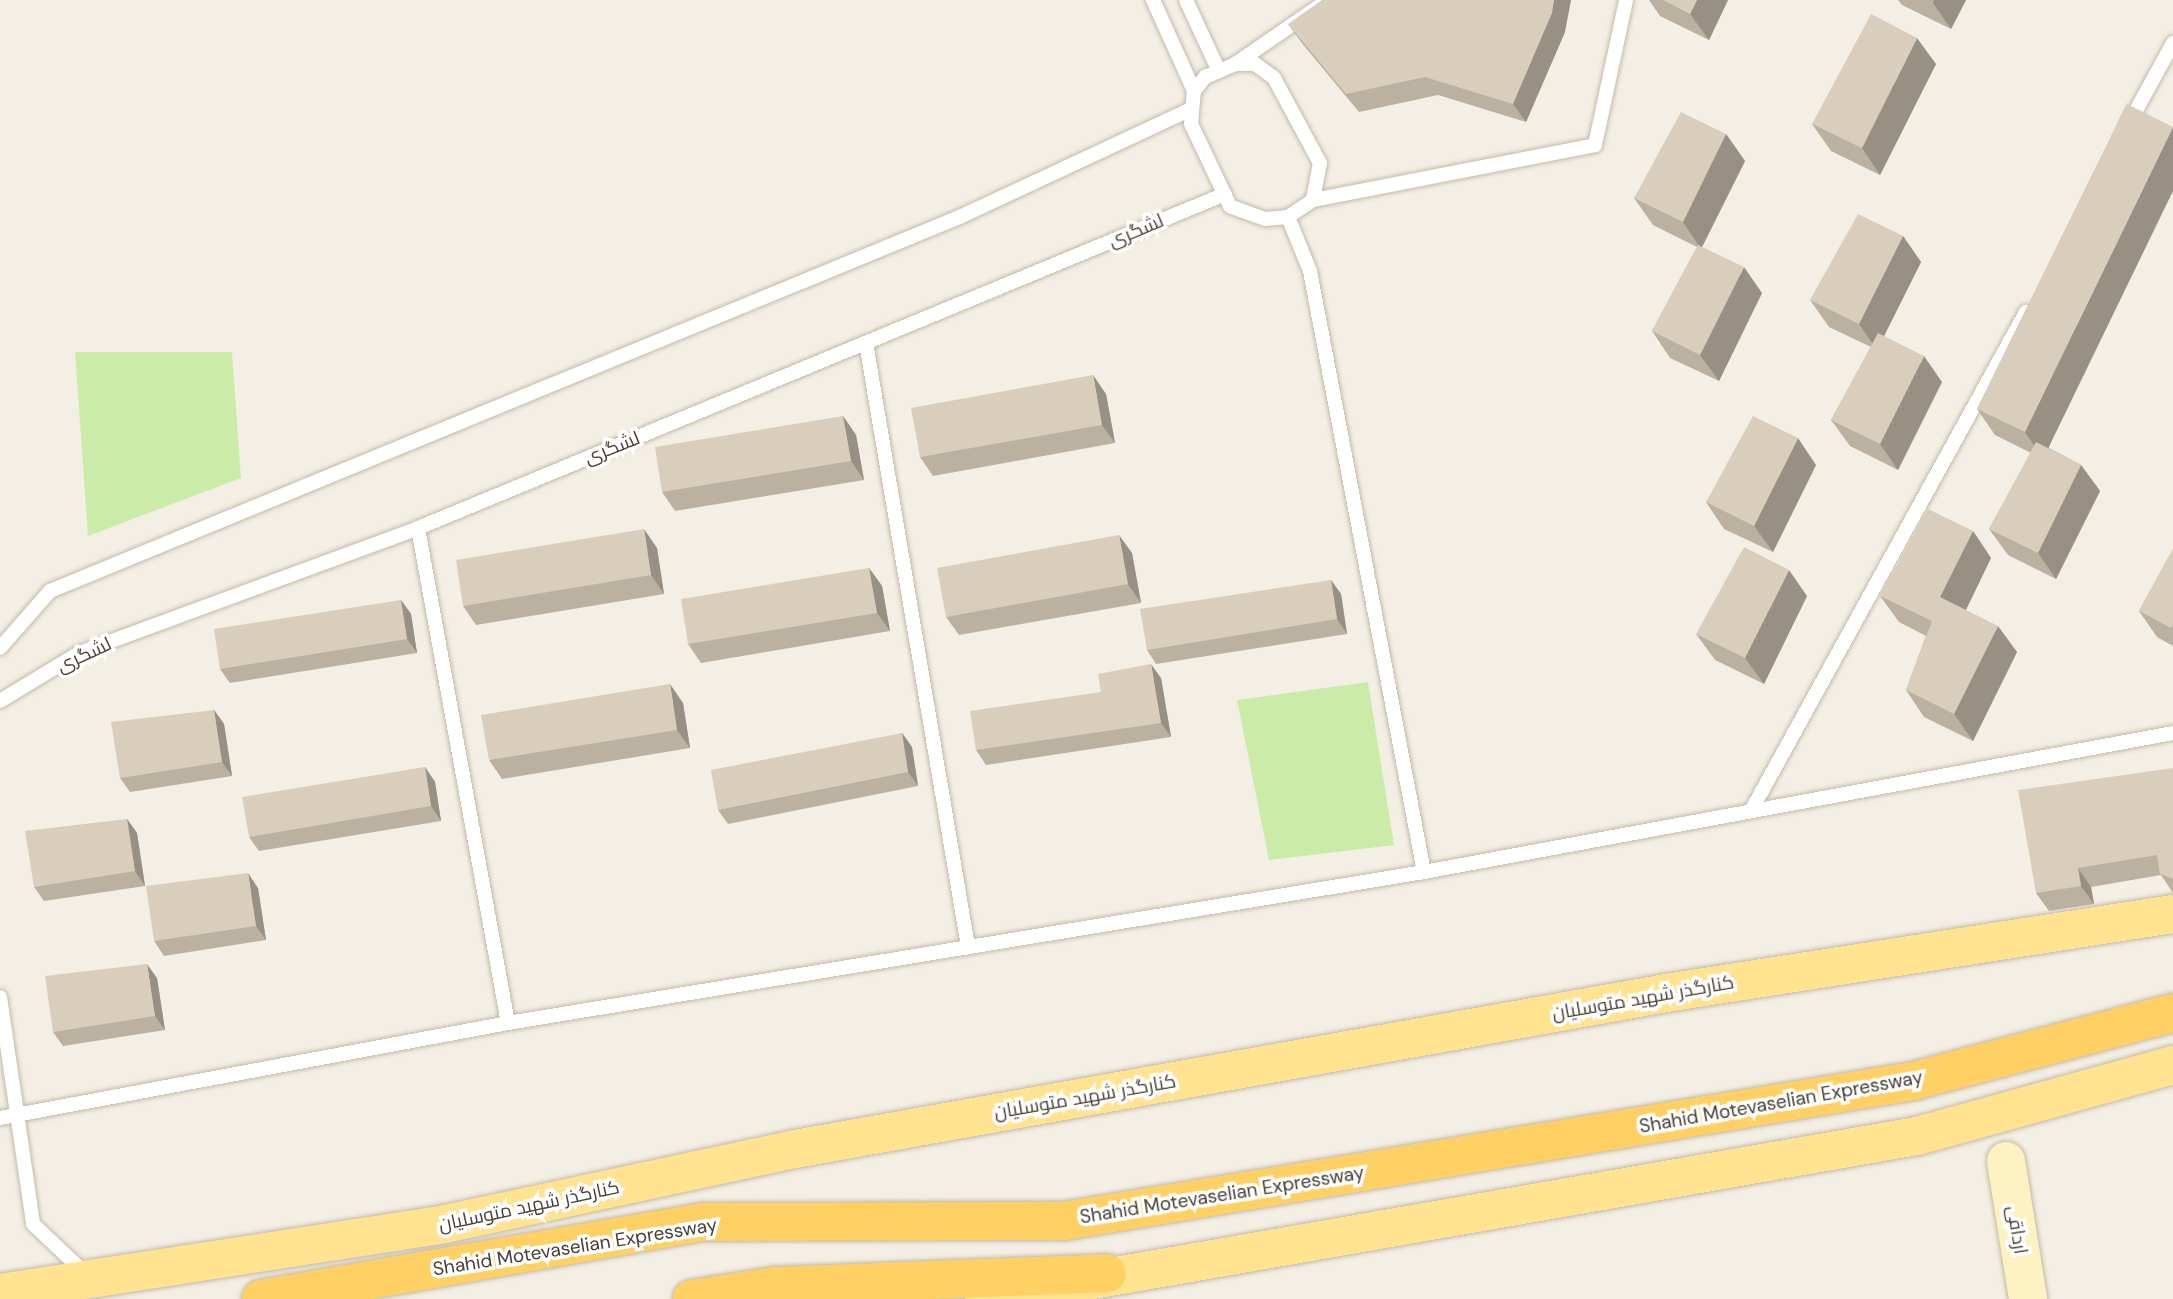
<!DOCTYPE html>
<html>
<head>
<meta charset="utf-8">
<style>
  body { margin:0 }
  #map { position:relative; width:2173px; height:1299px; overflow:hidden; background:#f4efe4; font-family:"DM Sans",Cairo,sans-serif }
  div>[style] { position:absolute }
  .green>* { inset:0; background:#cbeca9 }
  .roads { filter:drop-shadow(0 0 2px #c3baa9) drop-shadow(0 0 2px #c3baa9) }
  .lane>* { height:14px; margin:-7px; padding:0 7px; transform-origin:7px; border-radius:7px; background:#fff }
  .secondary>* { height:38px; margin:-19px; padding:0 19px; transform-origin:19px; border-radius:19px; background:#fff2c2 }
  .primary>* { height:38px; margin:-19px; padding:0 19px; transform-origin:19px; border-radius:19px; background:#ffe391 }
  .highway>* { height:38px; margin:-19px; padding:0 19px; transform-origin:19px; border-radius:19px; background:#ffd063 }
  .wall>* { inset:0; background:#bbb1a1 }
  .shaded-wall>* { inset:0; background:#989083 }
  .building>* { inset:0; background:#d9cebb }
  span { translate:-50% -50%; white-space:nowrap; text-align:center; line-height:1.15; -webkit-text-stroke:7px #fff; paint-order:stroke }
  .street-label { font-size:19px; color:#463f33 }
</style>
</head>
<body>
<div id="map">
  <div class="green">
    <div style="clip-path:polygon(75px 352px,232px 352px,241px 478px,88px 536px)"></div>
    <div style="clip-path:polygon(1368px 682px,1394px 845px,1269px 860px,1237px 700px)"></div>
  </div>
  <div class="roads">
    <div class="lane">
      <div style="left:1153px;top:0;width:100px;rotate:65.7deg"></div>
      <div style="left:1186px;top:0;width:76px;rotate:65.1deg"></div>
      <div style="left:1235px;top:64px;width:20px"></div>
      <div style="left:1255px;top:64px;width:24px;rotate:36deg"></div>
      <div style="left:1274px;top:78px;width:97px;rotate:61.6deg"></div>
      <div style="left:1320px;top:163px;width:38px;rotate:101deg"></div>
      <div style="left:1313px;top:200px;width:30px;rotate:146deg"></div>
      <div style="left:1288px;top:217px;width:23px;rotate:175deg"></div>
      <div style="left:1265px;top:219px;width:37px;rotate:-160deg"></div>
      <div style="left:1230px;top:206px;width:91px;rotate:-115.4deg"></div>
      <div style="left:1191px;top:124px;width:33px;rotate:-85deg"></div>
      <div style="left:1194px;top:91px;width:18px;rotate:-52deg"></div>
      <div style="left:1205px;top:77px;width:33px;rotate:-23deg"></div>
      <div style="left:1235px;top:64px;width:113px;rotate:-34.5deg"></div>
      <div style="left:2128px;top:125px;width:94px;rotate:-61.2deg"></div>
      <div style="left:1313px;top:200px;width:287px;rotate:-11deg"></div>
      <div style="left:1595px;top:145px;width:148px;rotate:-77.9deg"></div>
      <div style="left:1288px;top:217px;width:58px;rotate:67.8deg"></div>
      <div style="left:1310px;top:271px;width:612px;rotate:79.26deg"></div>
      <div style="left:866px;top:343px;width:613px;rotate:80.41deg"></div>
      <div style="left:418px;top:528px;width:503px;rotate:79.7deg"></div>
      <div style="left:0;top:648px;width:76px;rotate:-48.7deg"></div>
      <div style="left:50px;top:591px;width:986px;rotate:-22.35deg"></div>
      <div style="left:962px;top:216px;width:251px;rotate:-25deg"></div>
      <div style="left:0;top:701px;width:92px;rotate:-31.3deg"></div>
      <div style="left:79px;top:653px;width:361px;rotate:-20.2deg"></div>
      <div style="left:418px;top:528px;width:873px;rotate:-22.48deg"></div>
      <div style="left:1751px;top:811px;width:570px;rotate:-61.14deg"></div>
      <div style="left:0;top:997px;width:229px;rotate:81.7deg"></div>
      <div style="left:33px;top:1224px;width:74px;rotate:43.4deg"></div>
      <div style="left:0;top:1118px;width:517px;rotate:-10.59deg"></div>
      <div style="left:508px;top:1023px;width:928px;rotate:-9.36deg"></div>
      <div style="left:1424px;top:872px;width:762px;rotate:-10.51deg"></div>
    </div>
    <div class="secondary">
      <div style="left:2006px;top:1161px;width:140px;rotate:80.9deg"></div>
    </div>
    <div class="primary">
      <div style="left:0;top:1293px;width:450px;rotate:-8.8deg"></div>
      <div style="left:445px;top:1224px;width:358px;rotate:-12.1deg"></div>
      <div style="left:795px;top:1149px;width:885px;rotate:-10.15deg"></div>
      <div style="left:1666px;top:993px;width:513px;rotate:-8.86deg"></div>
      <div style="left:984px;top:1299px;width:947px;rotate:-9.91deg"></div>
      <div style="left:1917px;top:1136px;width:266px;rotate:-15.5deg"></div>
    </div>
    <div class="highway">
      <div style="left:261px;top:1299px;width:450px;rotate:-9.9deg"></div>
      <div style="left:704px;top:1222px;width:360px;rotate:-0.2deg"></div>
      <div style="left:1064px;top:1221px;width:860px;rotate:-9.36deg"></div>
      <div style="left:1913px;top:1081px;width:269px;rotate:-14.7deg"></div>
      <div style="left:692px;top:1299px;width:84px;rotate:-8.9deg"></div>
      <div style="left:775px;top:1286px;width:332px;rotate:-2.2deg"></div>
    </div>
  </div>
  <div class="wall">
    <div style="clip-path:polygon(1649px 0,1728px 0,1709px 40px,1660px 16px)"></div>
    <div style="clip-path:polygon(1898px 0,1966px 0,1951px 29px,1902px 5px)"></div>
    <div style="clip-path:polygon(1288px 24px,1565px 32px,1526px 122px,1438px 95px,1359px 112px,1301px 42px)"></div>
    <div style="clip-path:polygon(1936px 64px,1880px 175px,1831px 151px,1812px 124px)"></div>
    <div style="clip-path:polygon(2127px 104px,2049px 448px,2081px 465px,2100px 491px,2056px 579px,2008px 555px,1989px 529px,2031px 453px,1995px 435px,1977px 409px)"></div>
    <div style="clip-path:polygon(1726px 134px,1745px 161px,1702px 247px,1762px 293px,1719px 381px,1670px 358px,1652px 331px,1697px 247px,1653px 225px,1634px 198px)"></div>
    <div style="clip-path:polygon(1903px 236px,1921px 262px,1884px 336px,1942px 382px,1898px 470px,1850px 446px,1831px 420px,1871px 347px,1829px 327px,1810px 300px)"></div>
    <div style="clip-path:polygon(1106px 394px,1115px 443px,933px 476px,920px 457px)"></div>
    <div style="clip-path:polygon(843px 416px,856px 435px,864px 480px,675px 511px,662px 492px)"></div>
    <div style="clip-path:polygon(1816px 465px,1773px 552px,1724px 529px,1706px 502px)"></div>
    <div style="clip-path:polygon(1973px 531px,1991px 558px,1966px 610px,2017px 652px,1973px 741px,1924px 717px,1906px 690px,1926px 636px,1899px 622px,1880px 596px)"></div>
    <div style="clip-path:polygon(657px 548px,664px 594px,476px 625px,463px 606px)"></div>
    <div style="clip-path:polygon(2173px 549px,2173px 646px,2157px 637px,2139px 611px)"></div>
    <div style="clip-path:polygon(1132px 553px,1141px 603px,959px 635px,946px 617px)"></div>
    <div style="clip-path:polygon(869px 568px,882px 586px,890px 631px,701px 663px,688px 644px)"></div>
    <div style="clip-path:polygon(1331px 580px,1341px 594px,1347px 634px,1156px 664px,1147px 650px)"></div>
    <div style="clip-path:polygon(1807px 596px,1764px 684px,1715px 660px,1696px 634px)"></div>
    <div style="clip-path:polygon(401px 600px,411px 614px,417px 653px,230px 683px,220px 669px)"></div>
    <div style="clip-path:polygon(1161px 678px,1171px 737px,986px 765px,976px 750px,1101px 692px)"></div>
    <div style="clip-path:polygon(683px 703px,690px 748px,502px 779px,489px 760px)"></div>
    <div style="clip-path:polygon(214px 710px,224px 724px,232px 776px,130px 792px,120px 778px)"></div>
    <div style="clip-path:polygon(902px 733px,912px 747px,918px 786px,728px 824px,718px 810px)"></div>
    <div style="clip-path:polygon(425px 767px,435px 782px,441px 821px,259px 851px,249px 837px)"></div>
    <div style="clip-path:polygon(2173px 768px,2173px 893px,2161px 875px,2091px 887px,2094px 904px,2049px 911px,2036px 893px)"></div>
    <div style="clip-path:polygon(127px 819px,137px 833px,145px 886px,44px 901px,34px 887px)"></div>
    <div style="clip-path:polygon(258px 888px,266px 940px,164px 956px,154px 941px)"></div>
    <div style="clip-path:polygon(157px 978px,165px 1030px,63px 1046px,53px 1032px)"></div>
  </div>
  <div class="shaded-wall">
    <div style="clip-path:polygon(1554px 0,1571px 0,1565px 32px,1526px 122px,1513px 104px)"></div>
    <div style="clip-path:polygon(1697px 0,1728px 0,1709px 40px,1690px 14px)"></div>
    <div style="clip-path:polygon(1934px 0,1966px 0,1951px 29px,1933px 3px)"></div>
    <div style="clip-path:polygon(1917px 38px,1936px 64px,1880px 175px,1862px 148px)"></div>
    <div style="clip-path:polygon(2173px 127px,2173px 191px,2043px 459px,2025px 432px)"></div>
    <div style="clip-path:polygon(1726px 134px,1745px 161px,1701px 249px,1683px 222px)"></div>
    <div style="clip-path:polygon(1903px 236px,1921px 262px,1877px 350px,1859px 324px)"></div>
    <div style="clip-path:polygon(1744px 267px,1762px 293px,1719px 381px,1700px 355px)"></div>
    <div style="clip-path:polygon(1924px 356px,1942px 382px,1898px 470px,1880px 444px)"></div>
    <div style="clip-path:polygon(1093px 375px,1106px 394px,1115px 443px,1102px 425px)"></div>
    <div style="clip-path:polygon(843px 416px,856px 435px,864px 480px,851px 461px)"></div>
    <div style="clip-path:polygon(1798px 438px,1816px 465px,1773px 552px,1754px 526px)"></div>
    <div style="clip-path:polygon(2081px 465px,2100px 491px,2056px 579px,2038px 553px)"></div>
    <div style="clip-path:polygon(644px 529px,657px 548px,664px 594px,651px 575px)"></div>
    <div style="clip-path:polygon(1973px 531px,1991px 558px,1959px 624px,1940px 597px)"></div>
    <div style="clip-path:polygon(1119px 535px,1132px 553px,1141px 603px,1128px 584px)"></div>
    <div style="clip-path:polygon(869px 568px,882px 586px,890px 631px,877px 613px)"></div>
    <div style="clip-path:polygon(1789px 570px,1807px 596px,1764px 684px,1745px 658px)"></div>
    <div style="clip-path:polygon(1331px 580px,1341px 594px,1347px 634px,1337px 619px)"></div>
    <div style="clip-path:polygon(401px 600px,411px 614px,417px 653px,407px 639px)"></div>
    <div style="clip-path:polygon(1998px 626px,2017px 652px,1973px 741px,1954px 714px)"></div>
    <div style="clip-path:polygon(1151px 664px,1161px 678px,1171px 737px,1161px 723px)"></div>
    <div style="clip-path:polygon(670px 684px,683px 703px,690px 748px,677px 730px)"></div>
    <div style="clip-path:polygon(214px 710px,224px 724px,232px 776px,222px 762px)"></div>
    <div style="clip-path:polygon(902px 733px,912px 747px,918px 786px,908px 772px)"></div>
    <div style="clip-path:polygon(425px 767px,435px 782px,441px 821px,431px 806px)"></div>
    <div style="clip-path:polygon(127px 819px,137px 833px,145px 886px,135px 871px)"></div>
    <div style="clip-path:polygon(2078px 868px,2091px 887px,2094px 904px,2081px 886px)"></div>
    <div style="clip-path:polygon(248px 873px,258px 888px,266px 940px,256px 926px)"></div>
    <div style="clip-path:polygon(147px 964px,157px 978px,165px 1030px,155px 1016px)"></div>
  </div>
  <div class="building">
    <div style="clip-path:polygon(1322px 0,1554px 0,1552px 13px,1513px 104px,1425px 77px,1346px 94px,1288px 24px)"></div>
    <div style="clip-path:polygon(1663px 0,1697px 0,1690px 14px)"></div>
    <div style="clip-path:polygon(1871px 14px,1917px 38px,1862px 148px,1812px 124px)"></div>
    <div style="clip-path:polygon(2127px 104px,2173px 127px,2025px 432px,1977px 409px)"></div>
    <div style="clip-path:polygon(1681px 112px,1726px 134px,1683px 222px,1634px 198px)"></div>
    <div style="clip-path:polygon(1858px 214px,1903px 236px,1859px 324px,1810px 300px)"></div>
    <div style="clip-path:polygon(1698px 245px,1744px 267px,1700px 355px,1652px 331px)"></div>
    <div style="clip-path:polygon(1878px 333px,1924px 356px,1880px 444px,1831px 420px)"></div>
    <div style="clip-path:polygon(1093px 375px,1102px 425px,920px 457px,911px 408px)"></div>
    <div style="clip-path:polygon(843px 416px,851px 461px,662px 492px,655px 447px)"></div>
    <div style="clip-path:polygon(1753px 416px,1798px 438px,1754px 526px,1706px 502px)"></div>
    <div style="clip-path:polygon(2036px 442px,2081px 465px,2038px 553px,1989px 529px)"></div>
    <div style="clip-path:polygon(1928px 509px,1973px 531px,1940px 597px,1998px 626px,1954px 714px,1906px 690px,1932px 621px,1880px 596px)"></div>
    <div style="clip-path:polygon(644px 529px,651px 575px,463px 606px,456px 560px)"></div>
    <div style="clip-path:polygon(1119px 535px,1128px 584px,946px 617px,937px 568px)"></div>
    <div style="clip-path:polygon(1744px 547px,1789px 570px,1745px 658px,1696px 634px)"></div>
    <div style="clip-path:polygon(2173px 549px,2173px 624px,2171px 628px,2139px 611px)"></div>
    <div style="clip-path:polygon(869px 568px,877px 613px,688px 644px,681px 599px)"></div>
    <div style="clip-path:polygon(1331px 580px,1337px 619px,1147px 650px,1140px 609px)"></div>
    <div style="clip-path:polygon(401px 600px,407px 639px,220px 669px,214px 629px)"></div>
    <div style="clip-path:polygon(1151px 664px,1161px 723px,976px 750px,970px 711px,1101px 692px,1098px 674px)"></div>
    <div style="clip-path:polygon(670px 684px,677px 730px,489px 760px,481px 715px)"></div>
    <div style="clip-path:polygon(214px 710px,222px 762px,120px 778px,111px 722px)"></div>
    <div style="clip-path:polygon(902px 733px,908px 772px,718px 810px,711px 770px)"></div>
    <div style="clip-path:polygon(425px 767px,431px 806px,249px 837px,242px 797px)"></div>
    <div style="clip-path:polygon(2173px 768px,2173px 879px,2160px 874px,2157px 855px,2078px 868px,2081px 886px,2036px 893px,2018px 790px)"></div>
    <div style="clip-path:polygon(127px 819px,135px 871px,34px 887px,25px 831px)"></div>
    <div style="clip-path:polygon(248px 873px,256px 926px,154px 941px,146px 886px)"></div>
    <div style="clip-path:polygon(147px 964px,155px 1016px,53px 1032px,45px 976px)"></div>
  </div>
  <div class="street-label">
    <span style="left:1136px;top:231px;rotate:-23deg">لشگری</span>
    <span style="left:612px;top:448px;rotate:-22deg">لشگری</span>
    <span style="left:84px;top:655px;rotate:-25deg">لشگری</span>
    <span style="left:1643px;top:998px;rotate:-10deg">کنارگذر شهید متوسلیان</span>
    <span style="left:1085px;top:1097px;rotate:-10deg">کنارگذر شهید متوسلیان</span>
    <span style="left:1781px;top:1102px;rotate:-10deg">Shahid Motevaselian Expressway</span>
    <span style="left:1222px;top:1195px;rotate:-9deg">Shahid Motevaselian Expressway</span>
    <span style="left:529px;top:1206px;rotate:-12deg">کنارگذر شهید متوسلیان</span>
    <span style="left:2017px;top:1230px;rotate:81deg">ارداقی</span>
    <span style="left:575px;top:1247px;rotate:-9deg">Shahid Motevaselian Expressway</span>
  </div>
</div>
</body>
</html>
